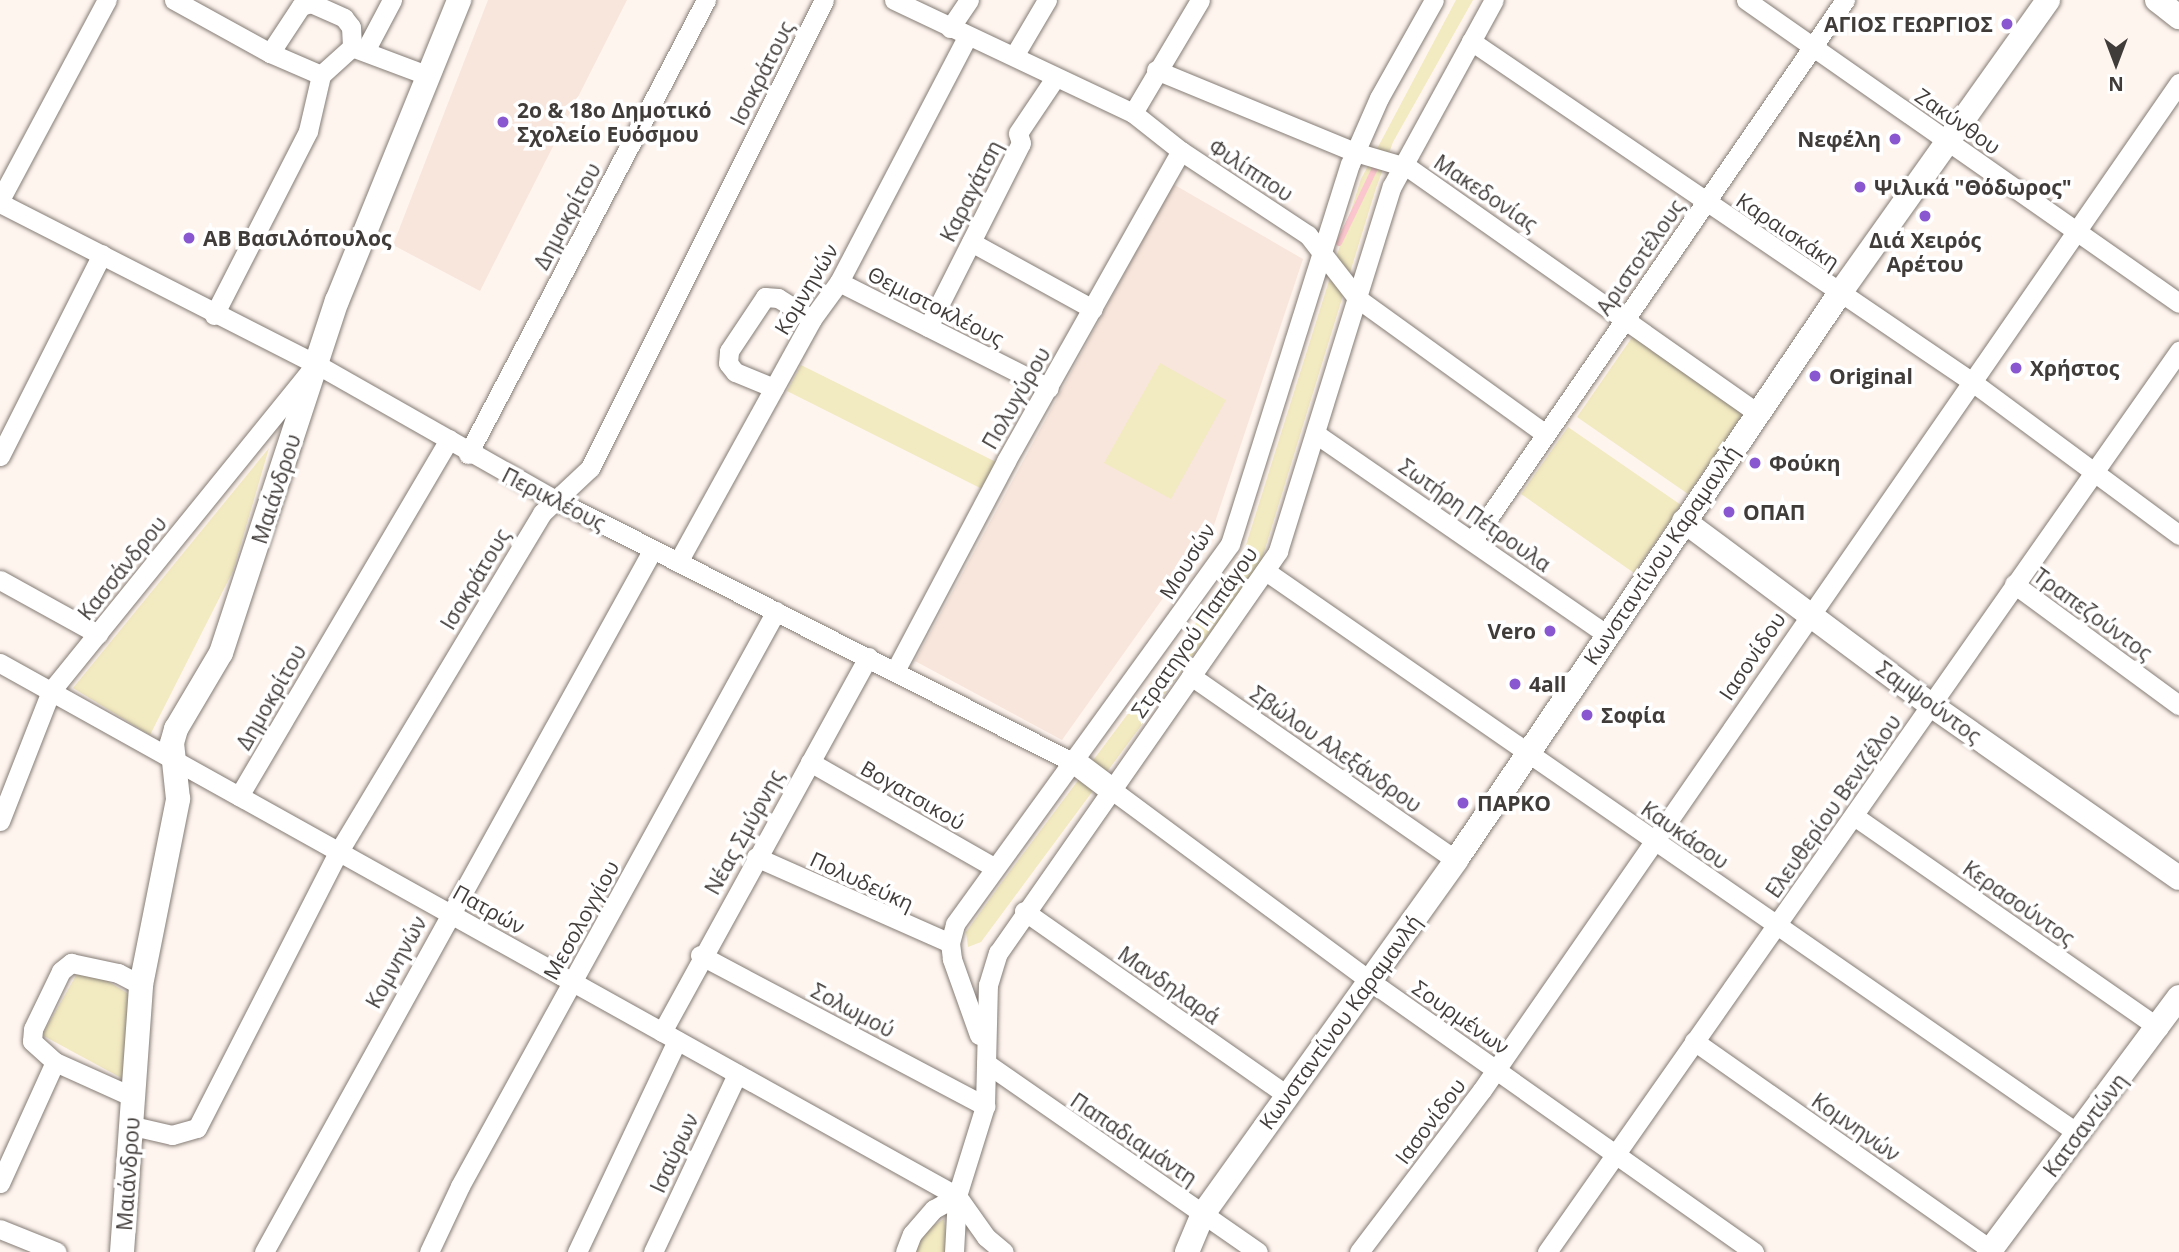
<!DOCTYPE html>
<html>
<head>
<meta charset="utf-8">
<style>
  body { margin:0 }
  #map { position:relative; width:2179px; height:1252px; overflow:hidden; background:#fff5ef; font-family:"Open Sans",sans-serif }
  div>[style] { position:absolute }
  .built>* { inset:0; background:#f8e6dc }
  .green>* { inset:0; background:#f2eac1 }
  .stream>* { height:6px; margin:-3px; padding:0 3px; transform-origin:3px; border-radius:3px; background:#fcc6ce }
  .roads { filter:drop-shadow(0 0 2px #857c76) drop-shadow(0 0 2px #857c76) }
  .minor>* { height:19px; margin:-9.5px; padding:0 9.5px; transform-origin:9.5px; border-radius:9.5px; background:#fff }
  .tertiary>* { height:24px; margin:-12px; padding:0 12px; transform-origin:12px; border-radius:12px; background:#fff }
  .dots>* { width:19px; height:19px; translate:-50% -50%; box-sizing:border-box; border:4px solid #fff; border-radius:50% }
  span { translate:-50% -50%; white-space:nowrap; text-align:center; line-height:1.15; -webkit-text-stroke:7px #fff; paint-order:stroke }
  .poi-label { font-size:21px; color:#403c3a; font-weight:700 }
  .right { translate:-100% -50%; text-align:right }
  .left { translate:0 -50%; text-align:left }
  .street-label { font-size:21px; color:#403c3a }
  .north { position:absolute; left:2081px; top:28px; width:70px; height:70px; -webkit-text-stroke:5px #fff; paint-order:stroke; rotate:180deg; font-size:19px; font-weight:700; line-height:28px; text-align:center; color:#403c3a }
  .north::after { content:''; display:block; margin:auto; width:24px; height:32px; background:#403c3a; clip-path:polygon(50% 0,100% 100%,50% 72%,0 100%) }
</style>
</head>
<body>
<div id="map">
  <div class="built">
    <div style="clip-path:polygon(488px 0,627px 0,480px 291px,393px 245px)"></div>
    <div style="clip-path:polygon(1173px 184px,1303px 259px,1213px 528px,1062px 740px,915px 661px)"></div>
  </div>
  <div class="green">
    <div style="clip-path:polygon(1456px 0,1473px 0,1393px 142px,1376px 188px,1260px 565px,981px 942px,968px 947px,966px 932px,1002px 882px,1240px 564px,1361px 179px)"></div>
    <div style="clip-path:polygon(1635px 333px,1746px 410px,1688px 494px,1577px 417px)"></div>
    <div style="clip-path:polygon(1160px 363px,1226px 400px,1171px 499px,1104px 463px)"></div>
    <div style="clip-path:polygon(801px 365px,996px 462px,982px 489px,787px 391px)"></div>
    <div style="clip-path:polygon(1568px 427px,1681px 505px,1634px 573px,1521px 494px)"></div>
    <div style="clip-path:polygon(269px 448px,233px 571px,150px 735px,73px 688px)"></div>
    <div style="clip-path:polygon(82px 965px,130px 995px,125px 1080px,42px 1035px)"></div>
    <div style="clip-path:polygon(944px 1219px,948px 1252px,915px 1252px,923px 1232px)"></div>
  </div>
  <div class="stream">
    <div style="left:1339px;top:243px;width:90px;rotate:-64.3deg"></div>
  </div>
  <div class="roads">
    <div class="minor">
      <div style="left:174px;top:0;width:110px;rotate:28.9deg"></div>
      <div style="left:894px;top:0;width:264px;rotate:25.3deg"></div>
      <div style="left:1133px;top:113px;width:61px;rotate:38.4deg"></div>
      <div style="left:1181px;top:151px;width:152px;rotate:33.5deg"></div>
      <div style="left:1308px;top:235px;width:80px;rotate:52.1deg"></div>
      <div style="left:1357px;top:298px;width:231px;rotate:35.8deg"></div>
      <div style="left:1746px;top:0;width:528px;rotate:34.98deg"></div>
      <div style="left:950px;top:28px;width:34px;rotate:-56deg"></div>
      <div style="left:1471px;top:41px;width:605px;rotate:34.22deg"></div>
      <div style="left:1971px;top:381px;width:259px;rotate:36.5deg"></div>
      <div style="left:352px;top:47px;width:42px;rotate:137.9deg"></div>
      <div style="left:321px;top:75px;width:56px;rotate:-156.7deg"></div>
      <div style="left:270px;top:53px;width:56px;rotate:-56.6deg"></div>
      <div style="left:301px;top:6px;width:10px;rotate:-17deg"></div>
      <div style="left:311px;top:3px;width:36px;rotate:24deg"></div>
      <div style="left:344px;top:18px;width:11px;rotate:52deg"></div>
      <div style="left:351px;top:27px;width:20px;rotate:87deg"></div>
      <div style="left:352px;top:47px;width:82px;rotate:20.6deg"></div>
      <div style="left:365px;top:51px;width:58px;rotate:-62.1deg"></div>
      <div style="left:1014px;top:56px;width:65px;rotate:-59.5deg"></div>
      <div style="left:1156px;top:70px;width:215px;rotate:22.4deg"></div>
      <div style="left:1355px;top:152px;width:56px;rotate:16.5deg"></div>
      <div style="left:1409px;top:168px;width:426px;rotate:35.1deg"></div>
      <div style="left:1133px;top:113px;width:131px;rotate:-59.3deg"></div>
      <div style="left:0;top:200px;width:227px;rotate:-61.9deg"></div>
      <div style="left:0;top:203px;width:355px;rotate:27deg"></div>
      <div style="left:316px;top:364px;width:274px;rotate:29.6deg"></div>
      <div style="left:554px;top:499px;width:590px;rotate:26.91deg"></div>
      <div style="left:971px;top:242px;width:139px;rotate:28.8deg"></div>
      <div style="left:839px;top:282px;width:235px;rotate:26.8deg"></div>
      <div style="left:214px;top:315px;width:207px;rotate:-62.9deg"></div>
      <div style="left:308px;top:131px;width:57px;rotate:-76.9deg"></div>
      <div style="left:928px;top:327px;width:206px;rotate:-63.2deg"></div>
      <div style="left:1021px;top:143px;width:10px;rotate:-107deg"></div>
      <div style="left:1018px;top:133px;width:66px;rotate:-56.1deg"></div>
      <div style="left:774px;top:388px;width:42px;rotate:-157.7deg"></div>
      <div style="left:735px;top:372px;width:11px;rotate:-128deg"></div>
      <div style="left:728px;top:363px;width:12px;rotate:-85deg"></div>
      <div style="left:729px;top:351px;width:65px;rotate:-56.3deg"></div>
      <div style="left:765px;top:297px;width:13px;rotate:4deg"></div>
      <div style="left:778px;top:298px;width:40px;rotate:32deg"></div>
      <div style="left:1316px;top:434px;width:352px;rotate:34.6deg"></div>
      <div style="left:468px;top:454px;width:513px;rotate:-62.34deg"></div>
      <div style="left:0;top:456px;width:226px;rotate:-63.2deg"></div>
      <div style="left:1473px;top:540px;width:656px;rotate:-55.44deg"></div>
      <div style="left:678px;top:562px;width:277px;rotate:-61.1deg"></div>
      <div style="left:812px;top:319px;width:46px;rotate:-53.9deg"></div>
      <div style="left:839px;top:282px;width:276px;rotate:-62.4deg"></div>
      <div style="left:1267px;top:572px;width:988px;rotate:34.69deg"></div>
      <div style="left:0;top:580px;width:112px;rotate:28.9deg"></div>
      <div style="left:2014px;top:584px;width:205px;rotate:36.3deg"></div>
      <div style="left:0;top:663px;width:1095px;rotate:29.12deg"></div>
      <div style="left:957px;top:1196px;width:50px;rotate:54.7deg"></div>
      <div style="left:986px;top:1237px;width:23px;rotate:40deg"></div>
      <div style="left:895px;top:671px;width:238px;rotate:-62.1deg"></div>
      <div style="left:1006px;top:461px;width:356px;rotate:-60.6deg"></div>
      <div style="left:1191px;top:676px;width:323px;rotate:34.8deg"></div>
      <div style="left:810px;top:762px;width:211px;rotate:29.8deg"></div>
      <div style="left:1112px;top:790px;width:321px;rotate:36.5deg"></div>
      <div style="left:1370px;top:981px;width:470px;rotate:35.2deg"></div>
      <div style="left:239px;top:796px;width:414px;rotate:-59.5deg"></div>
      <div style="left:1854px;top:816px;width:371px;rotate:34.8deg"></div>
      <div style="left:0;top:821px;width:140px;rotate:-68.6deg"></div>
      <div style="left:51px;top:691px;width:413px;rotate:-51deg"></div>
      <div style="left:756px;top:857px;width:212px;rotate:23.9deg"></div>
      <div style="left:1024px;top:911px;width:322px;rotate:35deg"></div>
      <div style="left:700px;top:955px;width:323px;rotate:27.9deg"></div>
      <div style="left:662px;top:1032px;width:428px;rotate:-61.2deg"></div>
      <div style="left:979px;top:1035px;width:81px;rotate:-109.6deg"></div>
      <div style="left:952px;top:959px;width:16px;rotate:-97deg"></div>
      <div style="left:950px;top:943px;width:20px;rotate:-75deg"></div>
      <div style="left:955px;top:924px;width:469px;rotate:-54.1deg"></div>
      <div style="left:1230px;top:544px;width:398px;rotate:-72.5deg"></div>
      <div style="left:1350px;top:164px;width:72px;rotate:-66.3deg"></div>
      <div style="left:1379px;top:98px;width:112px;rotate:-60.7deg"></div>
      <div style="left:1694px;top:1041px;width:363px;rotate:35.1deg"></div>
      <div style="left:986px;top:1063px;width:331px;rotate:34.8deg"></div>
      <div style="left:133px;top:1097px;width:85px;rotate:-155.8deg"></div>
      <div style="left:55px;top:1062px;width:31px;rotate:-138deg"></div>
      <div style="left:32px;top:1041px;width:12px;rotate:-85deg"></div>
      <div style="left:33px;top:1029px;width:64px;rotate:-64.2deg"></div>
      <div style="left:61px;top:971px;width:13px;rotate:-39deg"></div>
      <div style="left:71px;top:963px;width:48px;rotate:12deg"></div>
      <div style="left:118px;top:973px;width:26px;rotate:28deg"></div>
      <div style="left:133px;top:1126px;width:40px;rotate:13deg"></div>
      <div style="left:172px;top:1135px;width:26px;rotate:-16deg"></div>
      <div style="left:197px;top:1128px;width:311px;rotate:-62.9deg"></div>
      <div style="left:339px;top:851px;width:394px;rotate:-59deg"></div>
      <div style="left:542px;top:513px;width:66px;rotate:-43.2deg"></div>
      <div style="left:590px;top:468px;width:523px;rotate:-63.43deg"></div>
      <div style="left:0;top:1183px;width:133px;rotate:-65.6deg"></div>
      <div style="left:0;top:1229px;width:61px;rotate:22deg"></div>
      <div style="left:264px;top:1252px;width:803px;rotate:-61.04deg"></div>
      <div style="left:429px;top:1252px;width:73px;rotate:-64.8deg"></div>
      <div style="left:460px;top:1186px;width:656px;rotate:-61.21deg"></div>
      <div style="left:577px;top:1252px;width:234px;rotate:-64.7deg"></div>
      <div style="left:653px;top:1252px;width:197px;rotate:-64.7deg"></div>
      <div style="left:905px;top:1252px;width:19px;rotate:-69deg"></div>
      <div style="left:912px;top:1234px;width:33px;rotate:-49deg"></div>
      <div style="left:934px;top:1209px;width:26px;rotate:-29deg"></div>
      <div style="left:954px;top:1252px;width:56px;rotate:-86.9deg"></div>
      <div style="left:957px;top:1196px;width:94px;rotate:-72.7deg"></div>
      <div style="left:985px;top:1106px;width:121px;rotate:-88.6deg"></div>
      <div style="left:988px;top:985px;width:34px;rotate:-73deg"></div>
      <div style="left:998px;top:953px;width:490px;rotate:-55.1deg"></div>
      <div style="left:1278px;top:551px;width:382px;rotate:-72.7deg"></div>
      <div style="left:1392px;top:186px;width:212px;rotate:-61.3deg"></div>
      <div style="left:1359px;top:1252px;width:203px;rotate:-52.8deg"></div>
      <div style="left:1482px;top:1090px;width:1225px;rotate:-55.31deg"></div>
      <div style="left:1547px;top:1252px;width:1101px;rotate:-54.95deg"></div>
    </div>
    <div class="tertiary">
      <div style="left:2157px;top:0;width:28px;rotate:38deg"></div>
      <div style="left:1684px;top:521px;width:308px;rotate:36.7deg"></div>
      <div style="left:1931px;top:705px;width:302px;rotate:34.9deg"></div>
      <div style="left:1080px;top:766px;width:40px;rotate:37deg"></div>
      <div style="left:122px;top:1252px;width:268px;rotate:-85.9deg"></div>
      <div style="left:141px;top:985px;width:190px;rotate:-78.7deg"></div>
      <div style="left:178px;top:799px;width:56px;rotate:-96.1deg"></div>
      <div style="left:172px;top:743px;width:15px;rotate:-74deg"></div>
      <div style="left:176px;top:729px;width:88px;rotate:-59.4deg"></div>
      <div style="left:221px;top:653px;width:371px;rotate:-71.8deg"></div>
      <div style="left:337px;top:301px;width:325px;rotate:-67.9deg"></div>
      <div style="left:1187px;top:1252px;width:41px;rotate:-67.2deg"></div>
      <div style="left:1203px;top:1214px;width:435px;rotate:-54.4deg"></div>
      <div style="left:1456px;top:860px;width:685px;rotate:-55.89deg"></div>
      <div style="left:1840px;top:293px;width:359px;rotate:-54.6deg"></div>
      <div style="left:1989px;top:1252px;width:318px;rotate:-53.3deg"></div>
    </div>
  </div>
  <div class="dots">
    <div style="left:2007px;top:24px;background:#8958d1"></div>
    <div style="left:503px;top:122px;background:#8958d1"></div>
    <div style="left:1895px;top:139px;background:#8958d1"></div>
    <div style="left:1860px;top:187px;background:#8958d1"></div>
    <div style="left:1925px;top:216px;background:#8958d1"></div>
    <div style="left:189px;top:238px;background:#8958d1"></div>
    <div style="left:2016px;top:368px;background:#8958d1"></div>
    <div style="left:1815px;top:376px;background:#8958d1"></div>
    <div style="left:1755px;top:463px;background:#8958d1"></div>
    <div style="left:1729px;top:512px;background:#8958d1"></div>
    <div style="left:1550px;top:631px;background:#8958d1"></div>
    <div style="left:1515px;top:684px;background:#8958d1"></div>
    <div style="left:1587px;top:715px;background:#8958d1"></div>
    <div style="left:1463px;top:803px;background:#8958d1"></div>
  </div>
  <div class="poi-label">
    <span class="right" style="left:1993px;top:24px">ΑΓΙΟΣ ΓΕΩΡΓΙΟΣ</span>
    <span class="left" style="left:517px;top:122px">2ο &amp; 18ο Δημοτικό<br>Σχολείο Ευόσμου</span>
    <span class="right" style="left:1881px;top:139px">Νεφέλη</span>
    <span class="left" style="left:1874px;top:187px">Ψιλικά "Θόδωρος"</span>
    <span class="left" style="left:203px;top:238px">ΑΒ Βασιλόπουλος</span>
    <span style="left:1925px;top:252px">Διά Χειρός<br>Αρέτου</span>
    <span class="left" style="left:2030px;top:368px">Χρήστος</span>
    <span class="left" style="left:1829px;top:376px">Original</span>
    <span class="left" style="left:1769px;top:463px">Φούκη</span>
    <span class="left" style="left:1743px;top:512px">ΟΠΑΠ</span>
    <span class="right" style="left:1536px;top:631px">Vero</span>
    <span class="left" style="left:1529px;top:684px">4all</span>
    <span class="left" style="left:1601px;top:715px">Σοφία</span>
    <span class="left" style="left:1477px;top:803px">ΠΑΡΚΟ</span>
  </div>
  <div class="street-label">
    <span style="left:762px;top:73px;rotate:-63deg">Ισοκράτους</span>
    <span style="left:1958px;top:121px;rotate:35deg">Ζακύνθου</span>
    <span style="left:1251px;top:170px;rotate:33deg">Φιλίππου</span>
    <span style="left:971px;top:191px;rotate:-63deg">Καραγάτση</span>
    <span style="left:1486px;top:193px;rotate:34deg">Μακεδονίας</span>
    <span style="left:567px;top:216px;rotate:-62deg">Δημοκρίτου</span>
    <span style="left:1788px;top:231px;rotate:34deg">Καραισκάκη</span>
    <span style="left:1640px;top:257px;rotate:-55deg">Αριστοτέλους</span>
    <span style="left:806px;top:289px;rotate:-59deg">Κομνηνών</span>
    <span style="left:936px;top:306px;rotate:27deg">Θεμιστοκλέους</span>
    <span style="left:1016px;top:398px;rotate:-60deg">Πολυγύρου</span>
    <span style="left:276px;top:489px;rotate:-72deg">Μαιάνδρου</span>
    <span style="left:554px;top:499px;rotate:27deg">Περικλέους</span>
    <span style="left:1475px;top:515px;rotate:35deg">Σωτήρη Πέτρουλα</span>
    <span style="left:1661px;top:555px;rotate:-56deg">Κωνσταντίνου Καραμανλή</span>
    <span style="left:1187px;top:561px;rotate:-58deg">Μουσών</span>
    <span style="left:122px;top:568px;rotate:-51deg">Κασσάνδρου</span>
    <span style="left:475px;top:579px;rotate:-59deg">Ισοκράτους</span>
    <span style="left:2093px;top:614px;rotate:36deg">Τραπεζούντος</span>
    <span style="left:1194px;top:632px;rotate:-55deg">Στρατηγού Παπάγου</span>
    <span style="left:1752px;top:656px;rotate:-56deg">Ιασoνίδου</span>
    <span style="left:271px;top:697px;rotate:-60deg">Δημοκρίτου</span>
    <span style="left:1929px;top:702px;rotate:36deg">Σαμψούντος</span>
    <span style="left:1336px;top:749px;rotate:35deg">Σβώλου Αλεξάνδρου</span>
    <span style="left:913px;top:795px;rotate:30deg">Βογατσικού</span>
    <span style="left:1833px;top:806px;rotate:-55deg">Ελευθερίου Βενιζέλου</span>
    <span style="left:744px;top:832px;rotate:-61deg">Νέας Σμύρνης</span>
    <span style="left:1685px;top:835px;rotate:35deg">Καυκάσου</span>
    <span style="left:862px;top:881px;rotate:25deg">Πολυδεύκη</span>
    <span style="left:2019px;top:903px;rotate:35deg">Κερασούντος</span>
    <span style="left:489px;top:909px;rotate:29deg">Πατρών</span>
    <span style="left:581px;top:920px;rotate:-61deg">Μεσολογγίου</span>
    <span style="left:396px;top:962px;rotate:-61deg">Κομνηνών</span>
    <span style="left:1169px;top:985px;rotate:35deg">Μανδηλαρά</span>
    <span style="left:853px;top:1010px;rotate:28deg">Σολωμού</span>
    <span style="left:1461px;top:1017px;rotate:35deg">Σουρμένων</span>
    <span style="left:1340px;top:1022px;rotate:-54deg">Κωνσταντίνου Καραμανλή</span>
    <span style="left:1430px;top:1121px;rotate:-53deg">Ιασoνίδου</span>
    <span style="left:2085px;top:1125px;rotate:-53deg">Κατσαντώνη</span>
    <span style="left:1856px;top:1127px;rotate:35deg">Κομνηνών</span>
    <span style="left:1134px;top:1139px;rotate:34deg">Παπαδιαμάντη</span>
    <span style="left:674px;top:1153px;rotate:-65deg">Ισαύρων</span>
    <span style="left:128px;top:1174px;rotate:-86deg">Μαιάνδρου</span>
  </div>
  <div class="north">N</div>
</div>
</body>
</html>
